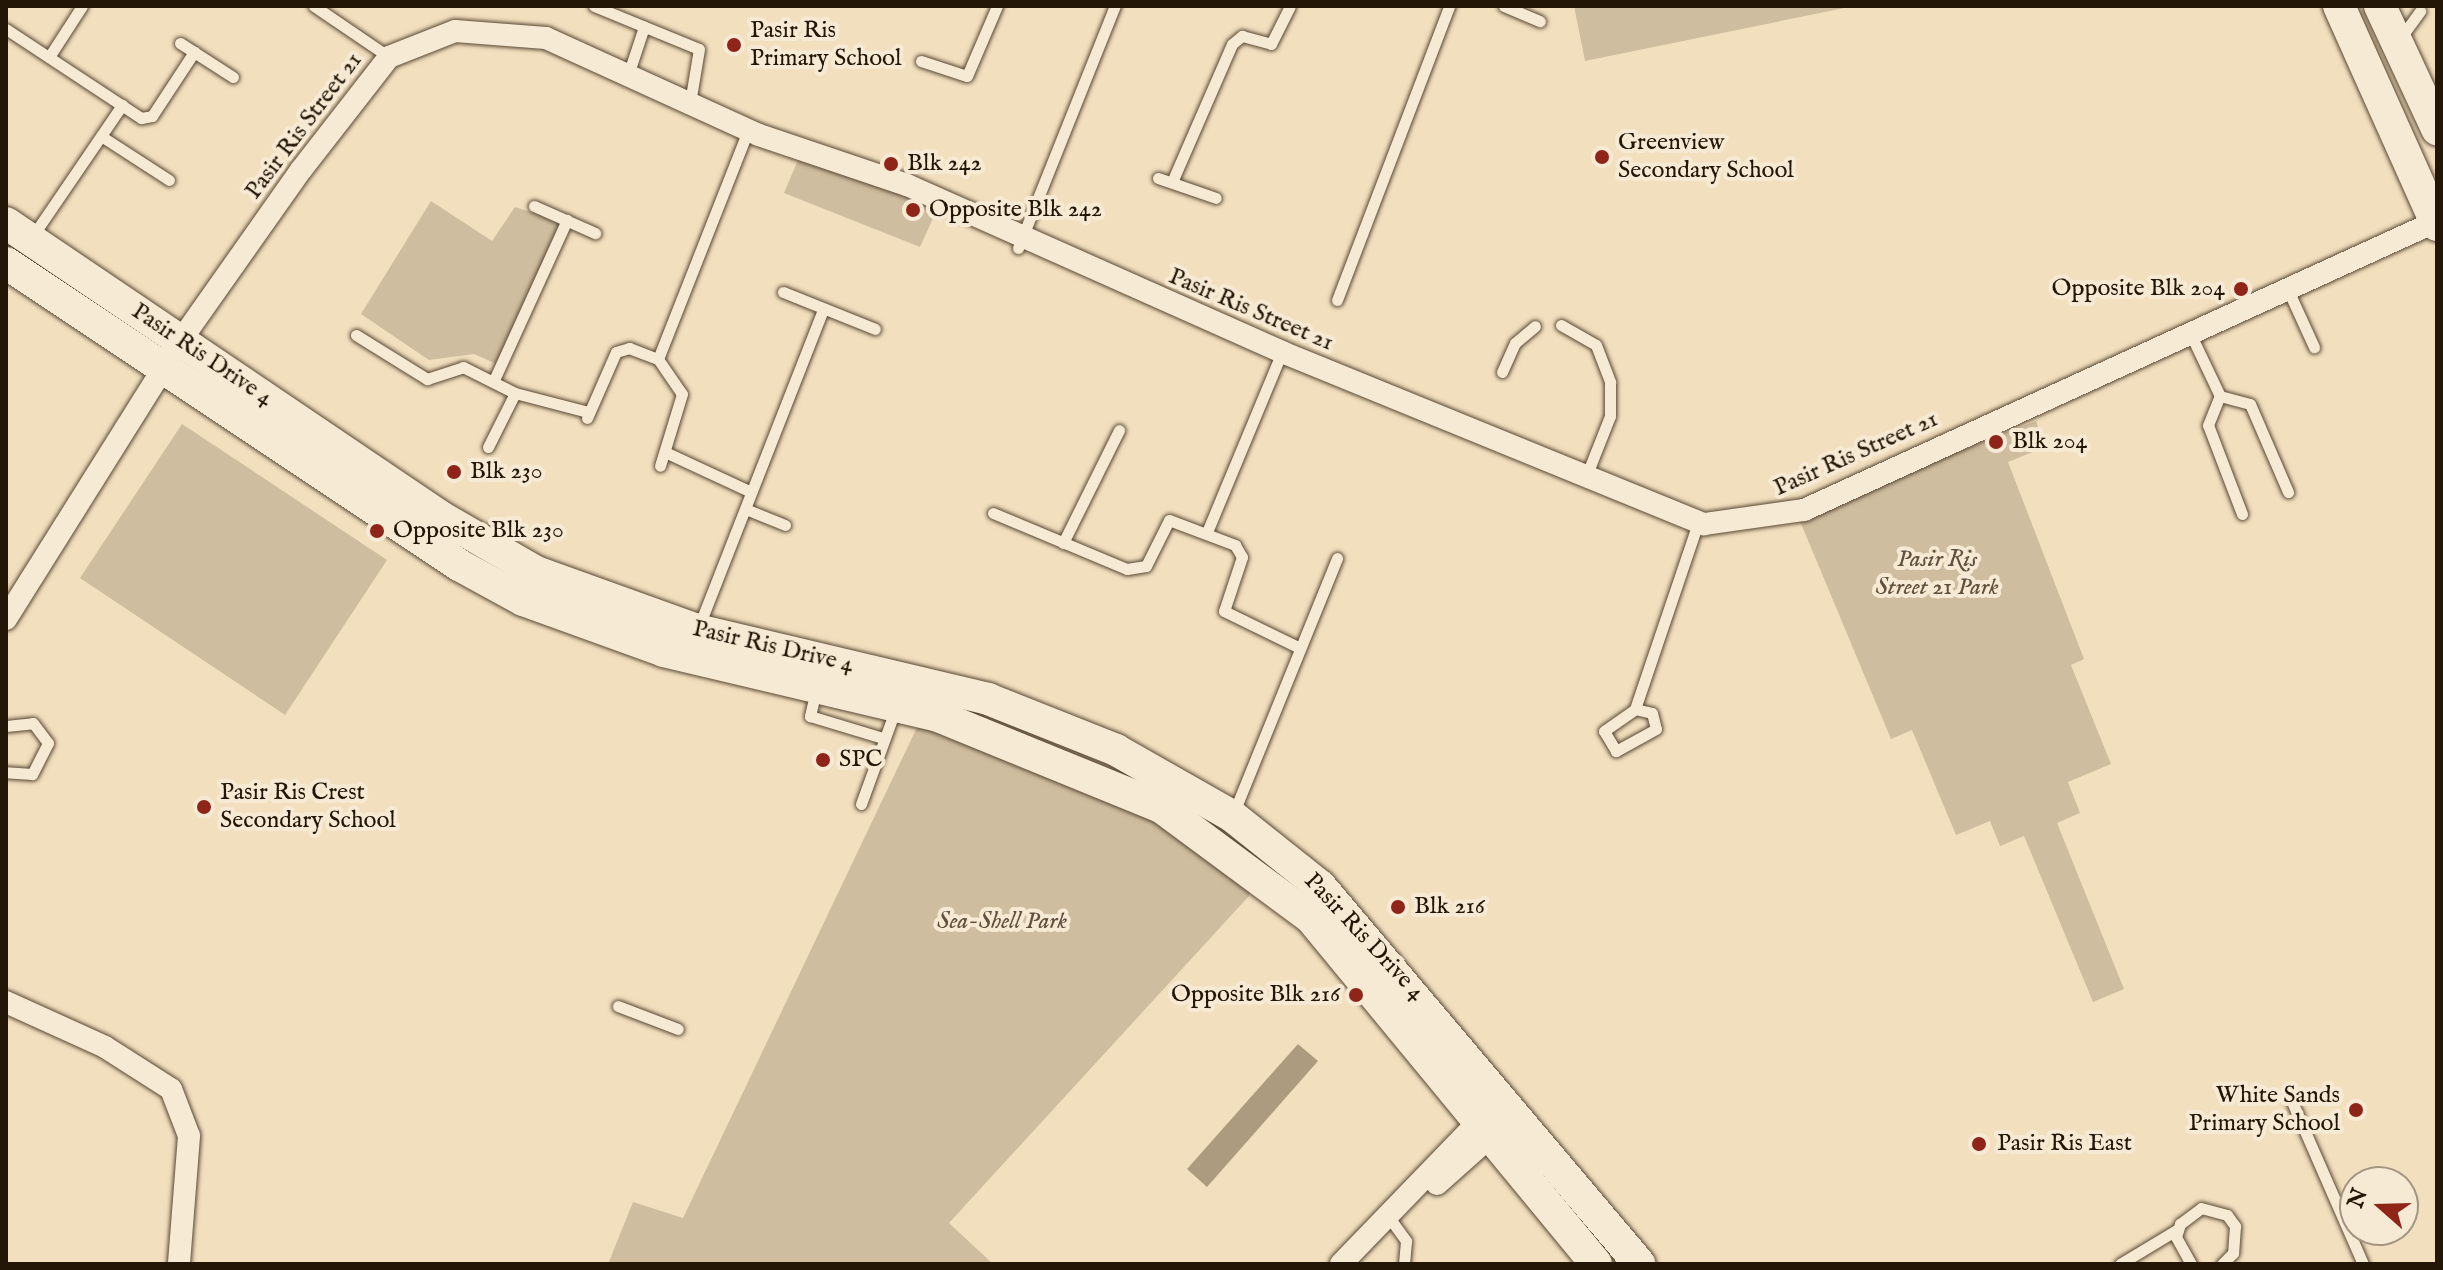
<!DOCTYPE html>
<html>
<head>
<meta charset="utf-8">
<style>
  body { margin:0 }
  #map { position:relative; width:2443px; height:1270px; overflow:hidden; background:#f2dfbe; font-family:"IM FELL English",serif }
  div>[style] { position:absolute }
  .green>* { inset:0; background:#cfbd9f }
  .water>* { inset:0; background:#ac9b7f }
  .roads { filter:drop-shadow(0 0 2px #584834) drop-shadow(0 0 2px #584834) }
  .lane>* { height:11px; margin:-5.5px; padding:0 5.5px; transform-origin:5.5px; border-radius:5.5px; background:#f7ead5 }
  .street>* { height:22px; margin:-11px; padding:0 11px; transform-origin:11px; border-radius:11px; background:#f7ead5 }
  .secondary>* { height:32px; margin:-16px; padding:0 16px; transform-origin:16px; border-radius:16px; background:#f7ead5 }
  .dots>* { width:22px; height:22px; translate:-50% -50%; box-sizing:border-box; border:4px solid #f7ead5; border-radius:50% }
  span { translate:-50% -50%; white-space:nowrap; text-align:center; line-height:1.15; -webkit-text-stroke:8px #f7ead5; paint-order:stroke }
  .poi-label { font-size:24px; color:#241606 }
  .left { translate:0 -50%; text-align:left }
  .right { translate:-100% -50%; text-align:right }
  .street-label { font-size:24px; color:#241606 }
  .park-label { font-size:24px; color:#60503c; font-style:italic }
  .frame { position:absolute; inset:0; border:8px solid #241606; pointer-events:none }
  .north { position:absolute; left:2339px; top:1166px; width:80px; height:80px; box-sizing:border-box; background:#f7ead5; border:2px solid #a39582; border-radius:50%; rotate:290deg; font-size:22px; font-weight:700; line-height:32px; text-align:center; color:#241606 }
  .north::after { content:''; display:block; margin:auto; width:28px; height:36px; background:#8f2418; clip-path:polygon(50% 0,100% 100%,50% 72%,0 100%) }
</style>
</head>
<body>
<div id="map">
  <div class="green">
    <div style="clip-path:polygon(1574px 6px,1854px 6px,1585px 61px)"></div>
    <div style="clip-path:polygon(801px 153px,938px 207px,920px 247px,784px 193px)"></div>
    <div style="clip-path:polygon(431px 201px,492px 241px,515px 207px,561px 222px,503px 367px,474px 354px,429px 360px,361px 314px)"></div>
    <div style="clip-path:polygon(2036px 421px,2045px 447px,2008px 462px,2084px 659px,2071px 665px,2111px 764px,2068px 782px,2080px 813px,2057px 823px,2124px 989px,2093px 1002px,2024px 836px,2000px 846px,1990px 821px,1956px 835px,1912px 730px,1891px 739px,1797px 514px)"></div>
    <div style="clip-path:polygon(182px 424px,387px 560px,285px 715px,80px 578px)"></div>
    <div style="clip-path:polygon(921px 719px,1138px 805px,1252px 877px,1249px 896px,949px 1223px,993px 1264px,608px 1264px,633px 1202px,683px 1218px)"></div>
  </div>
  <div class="water">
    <div style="clip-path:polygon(1298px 1044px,1318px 1061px,1207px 1187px,1187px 1169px)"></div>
  </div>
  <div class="roads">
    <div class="lane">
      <div style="left:314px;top:6px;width:91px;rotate:34.2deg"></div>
      <div style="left:594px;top:6px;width:113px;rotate:22.3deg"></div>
      <div style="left:699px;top:49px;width:55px;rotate:99.5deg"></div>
      <div style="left:1504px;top:6px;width:39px;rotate:23deg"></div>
      <div style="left:6px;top:29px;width:162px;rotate:33.4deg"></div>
      <div style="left:141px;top:118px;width:11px;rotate:-10deg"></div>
      <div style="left:152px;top:116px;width:77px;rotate:-56.7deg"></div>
      <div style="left:2399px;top:40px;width:36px;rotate:-54deg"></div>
      <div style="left:180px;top:43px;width:63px;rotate:32.7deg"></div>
      <div style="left:49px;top:57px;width:61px;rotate:-57.1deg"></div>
      <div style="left:921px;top:61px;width:48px;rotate:18.1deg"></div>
      <div style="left:967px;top:76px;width:76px;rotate:-66.8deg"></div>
      <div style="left:628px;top:75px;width:51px;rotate:-71.6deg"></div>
      <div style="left:101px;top:136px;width:81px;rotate:32.9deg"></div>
      <div style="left:1158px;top:178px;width:61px;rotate:19deg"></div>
      <div style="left:1172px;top:182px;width:150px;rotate:-66.5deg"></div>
      <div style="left:1232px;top:44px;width:13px;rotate:-39deg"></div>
      <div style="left:1242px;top:36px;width:30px;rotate:15deg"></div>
      <div style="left:1271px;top:44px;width:42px;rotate:-63.4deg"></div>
      <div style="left:534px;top:206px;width:67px;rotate:23.9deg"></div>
      <div style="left:32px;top:237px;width:160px;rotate:-55.7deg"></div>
      <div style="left:1018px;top:248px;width:261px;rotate:-68.2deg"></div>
      <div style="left:2288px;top:290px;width:63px;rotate:65.5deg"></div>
      <div style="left:783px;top:292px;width:99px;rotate:21.9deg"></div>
      <div style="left:1337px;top:300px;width:315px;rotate:-69.1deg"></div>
      <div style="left:1561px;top:325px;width:40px;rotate:29.7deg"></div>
      <div style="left:1596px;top:345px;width:40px;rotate:69deg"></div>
      <div style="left:1610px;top:382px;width:34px;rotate:90deg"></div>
      <div style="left:1610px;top:416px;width:68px;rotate:111.6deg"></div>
      <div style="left:356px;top:335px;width:84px;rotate:31.8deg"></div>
      <div style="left:427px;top:379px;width:38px;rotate:-18deg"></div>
      <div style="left:463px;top:367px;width:58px;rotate:26.6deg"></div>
      <div style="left:515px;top:393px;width:75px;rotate:14.6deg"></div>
      <div style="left:2191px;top:335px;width:68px;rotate:64.6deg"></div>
      <div style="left:658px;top:359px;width:246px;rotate:-68.5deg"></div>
      <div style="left:1502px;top:372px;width:32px;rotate:-66deg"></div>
      <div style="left:1515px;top:343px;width:26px;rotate:-40deg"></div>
      <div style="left:494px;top:380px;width:176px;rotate:-65.5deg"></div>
      <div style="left:587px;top:418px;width:72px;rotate:-66.3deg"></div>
      <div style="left:616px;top:352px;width:14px;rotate:-17deg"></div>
      <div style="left:629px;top:348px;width:31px;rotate:21deg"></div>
      <div style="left:658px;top:359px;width:42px;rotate:55.6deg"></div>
      <div style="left:682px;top:394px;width:75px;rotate:107deg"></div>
      <div style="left:488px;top:447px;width:60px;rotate:-63.4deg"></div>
      <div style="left:665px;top:452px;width:95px;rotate:24.9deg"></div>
      <div style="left:748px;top:510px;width:40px;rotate:22deg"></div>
      <div style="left:993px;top:513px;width:145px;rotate:22.7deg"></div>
      <div style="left:1127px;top:569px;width:19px;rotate:-9deg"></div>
      <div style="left:1146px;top:566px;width:51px;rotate:-63.4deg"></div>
      <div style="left:1169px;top:520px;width:71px;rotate:20.7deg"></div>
      <div style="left:1235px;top:545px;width:14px;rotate:60deg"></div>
      <div style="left:1242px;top:557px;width:57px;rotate:108.4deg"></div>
      <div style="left:1224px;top:611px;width:85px;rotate:26deg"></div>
      <div style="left:2242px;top:514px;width:95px;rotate:-110.9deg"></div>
      <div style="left:2208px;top:425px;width:31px;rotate:-68deg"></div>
      <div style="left:2220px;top:396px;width:31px;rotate:15deg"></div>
      <div style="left:2250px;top:404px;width:96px;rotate:66.6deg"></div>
      <div style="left:1207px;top:532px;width:195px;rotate:-67.4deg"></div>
      <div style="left:1063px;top:543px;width:126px;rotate:-63.6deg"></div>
      <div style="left:699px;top:626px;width:340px;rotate:-68.6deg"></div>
      <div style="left:816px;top:690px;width:27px;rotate:103deg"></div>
      <div style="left:810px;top:716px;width:76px;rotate:16.8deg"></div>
      <div style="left:1635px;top:709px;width:17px;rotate:13deg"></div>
      <div style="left:1652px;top:713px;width:16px;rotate:76deg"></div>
      <div style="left:1656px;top:729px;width:46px;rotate:151.2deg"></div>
      <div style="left:1616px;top:751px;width:23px;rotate:-121deg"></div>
      <div style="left:1604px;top:731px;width:38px;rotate:-35deg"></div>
      <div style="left:1635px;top:709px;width:196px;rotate:-71.3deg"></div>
      <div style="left:6px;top:726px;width:27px;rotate:-6deg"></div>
      <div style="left:33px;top:723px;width:25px;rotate:53deg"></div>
      <div style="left:48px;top:743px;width:35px;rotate:117deg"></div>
      <div style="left:32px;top:774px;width:26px;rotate:-176deg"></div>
      <div style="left:861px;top:804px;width:102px;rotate:-70deg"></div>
      <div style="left:1234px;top:812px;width:274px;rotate:-67.9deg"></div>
      <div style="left:618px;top:1006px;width:64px;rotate:21deg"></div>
      <div style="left:2290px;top:1097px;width:182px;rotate:66.4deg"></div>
      <div style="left:1388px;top:1216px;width:31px;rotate:54deg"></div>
      <div style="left:1406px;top:1241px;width:23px;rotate:95deg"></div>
      <div style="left:2120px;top:1264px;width:68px;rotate:-31.1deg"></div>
      <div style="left:2191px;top:1264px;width:31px;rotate:-119deg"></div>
      <div style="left:2176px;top:1237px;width:14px;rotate:-73deg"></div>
      <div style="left:2180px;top:1224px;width:26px;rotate:-37deg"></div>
      <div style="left:2201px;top:1208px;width:27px;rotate:15deg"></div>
      <div style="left:2227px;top:1215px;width:14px;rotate:54deg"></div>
      <div style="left:2235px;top:1226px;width:27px;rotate:94deg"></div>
      <div style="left:2233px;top:1253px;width:16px;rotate:135deg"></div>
    </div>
    <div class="street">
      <div style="left:6px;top:619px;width:329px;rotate:-57.9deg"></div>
      <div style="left:181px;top:340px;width:208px;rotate:-54.8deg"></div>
      <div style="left:301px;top:170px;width:143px;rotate:-52.1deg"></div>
      <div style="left:389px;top:57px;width:71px;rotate:-21.5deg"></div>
      <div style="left:455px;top:31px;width:91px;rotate:4.4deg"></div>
      <div style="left:546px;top:38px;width:234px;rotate:24.5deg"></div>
      <div style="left:759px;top:135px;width:156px;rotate:18.7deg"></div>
      <div style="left:907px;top:185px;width:411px;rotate:24deg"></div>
      <div style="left:1282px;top:352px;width:456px;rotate:22.2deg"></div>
      <div style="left:1704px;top:524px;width:101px;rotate:-8deg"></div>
      <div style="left:1804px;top:510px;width:696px;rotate:-24.54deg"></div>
      <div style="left:6px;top:1002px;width:109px;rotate:24.4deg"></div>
      <div style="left:105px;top:1047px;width:78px;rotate:32.5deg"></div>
      <div style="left:171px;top:1089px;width:50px;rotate:69deg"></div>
      <div style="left:189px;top:1136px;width:128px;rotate:94.5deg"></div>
      <div style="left:1437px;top:1184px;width:86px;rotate:-41.7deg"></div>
      <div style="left:1341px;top:1264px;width:211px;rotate:-46deg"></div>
    </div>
    <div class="secondary">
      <div style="left:2339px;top:6px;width:240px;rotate:65.9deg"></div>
      <div style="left:2380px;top:6px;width:136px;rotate:65.1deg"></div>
      <div style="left:6px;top:223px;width:525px;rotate:34.05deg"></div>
      <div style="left:441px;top:517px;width:110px;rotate:30.1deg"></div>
      <div style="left:536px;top:572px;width:171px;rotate:19.8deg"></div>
      <div style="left:697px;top:630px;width:299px;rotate:13.3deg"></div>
      <div style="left:988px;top:699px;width:138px;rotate:21.7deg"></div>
      <div style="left:1116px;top:750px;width:133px;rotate:29.6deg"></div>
      <div style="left:1232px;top:816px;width:112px;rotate:38.5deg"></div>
      <div style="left:1320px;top:886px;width:495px;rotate:49.8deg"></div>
      <div style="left:6px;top:263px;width:544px;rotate:33.69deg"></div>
      <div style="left:459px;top:565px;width:73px;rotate:28.7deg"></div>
      <div style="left:523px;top:600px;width:150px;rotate:19.9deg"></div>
      <div style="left:664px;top:651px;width:282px;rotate:13.3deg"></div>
      <div style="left:938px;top:716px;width:241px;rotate:22.2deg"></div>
      <div style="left:1161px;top:807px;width:187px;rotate:36.5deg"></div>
      <div style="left:1311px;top:918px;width:448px;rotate:50.5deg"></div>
    </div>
  </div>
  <div class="dots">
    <div style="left:734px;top:45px;background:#8f2418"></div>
    <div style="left:1602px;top:157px;background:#8f2418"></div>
    <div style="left:891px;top:164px;background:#8f2418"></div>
    <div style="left:913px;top:210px;background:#8f2418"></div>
    <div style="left:2241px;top:289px;background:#8f2418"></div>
    <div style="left:1996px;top:442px;background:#8f2418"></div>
    <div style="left:454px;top:472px;background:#8f2418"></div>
    <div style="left:377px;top:531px;background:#8f2418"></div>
    <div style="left:823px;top:760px;background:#8f2418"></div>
    <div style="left:204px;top:807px;background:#8f2418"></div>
    <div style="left:1398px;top:907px;background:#8f2418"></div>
    <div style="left:1356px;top:995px;background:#8f2418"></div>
    <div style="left:2356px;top:1110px;background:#8f2418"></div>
    <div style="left:1979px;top:1144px;background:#8f2418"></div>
  </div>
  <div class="poi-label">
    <span class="left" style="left:750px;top:45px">Pasir Ris<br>Primary School</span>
    <span class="left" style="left:1618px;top:157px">Greenview<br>Secondary School</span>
    <span class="left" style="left:907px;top:164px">Blk 242</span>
    <span class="left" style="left:929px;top:210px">Opposite Blk 242</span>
    <span class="right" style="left:2225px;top:289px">Opposite Blk 204</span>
    <span class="left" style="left:2012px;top:442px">Blk 204</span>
    <span class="left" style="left:470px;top:472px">Blk 230</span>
    <span class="left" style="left:393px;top:531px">Opposite Blk 230</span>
    <span class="left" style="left:839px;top:760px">SPC</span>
    <span class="left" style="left:220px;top:807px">Pasir Ris Crest<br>Secondary School</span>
    <span class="left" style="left:1414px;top:907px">Blk 216</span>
    <span class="right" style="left:1340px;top:995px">Opposite Blk 216</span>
    <span class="right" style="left:2340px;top:1110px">White Sands<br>Primary School</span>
    <span class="left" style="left:1997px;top:1144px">Pasir Ris East</span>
  </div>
  <div class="street-label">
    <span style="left:304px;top:126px;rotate:-53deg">Pasir Ris Street 21</span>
    <span style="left:1251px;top:310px;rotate:23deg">Pasir Ris Street 21</span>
    <span style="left:202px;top:355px;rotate:34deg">Pasir Ris Drive 4</span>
    <span style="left:1856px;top:454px;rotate:-24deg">Pasir Ris Street 21</span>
    <span style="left:773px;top:647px;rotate:13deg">Pasir Ris Drive 4</span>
    <span style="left:1364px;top:937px;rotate:47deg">Pasir Ris Drive 4</span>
  </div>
  <div class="park-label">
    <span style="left:1937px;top:574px">Pasir Ris<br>Street 21 Park</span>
    <span style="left:1002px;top:922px">Sea-Shell Park</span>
  </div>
  <div class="frame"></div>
  <div class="north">N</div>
</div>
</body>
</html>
